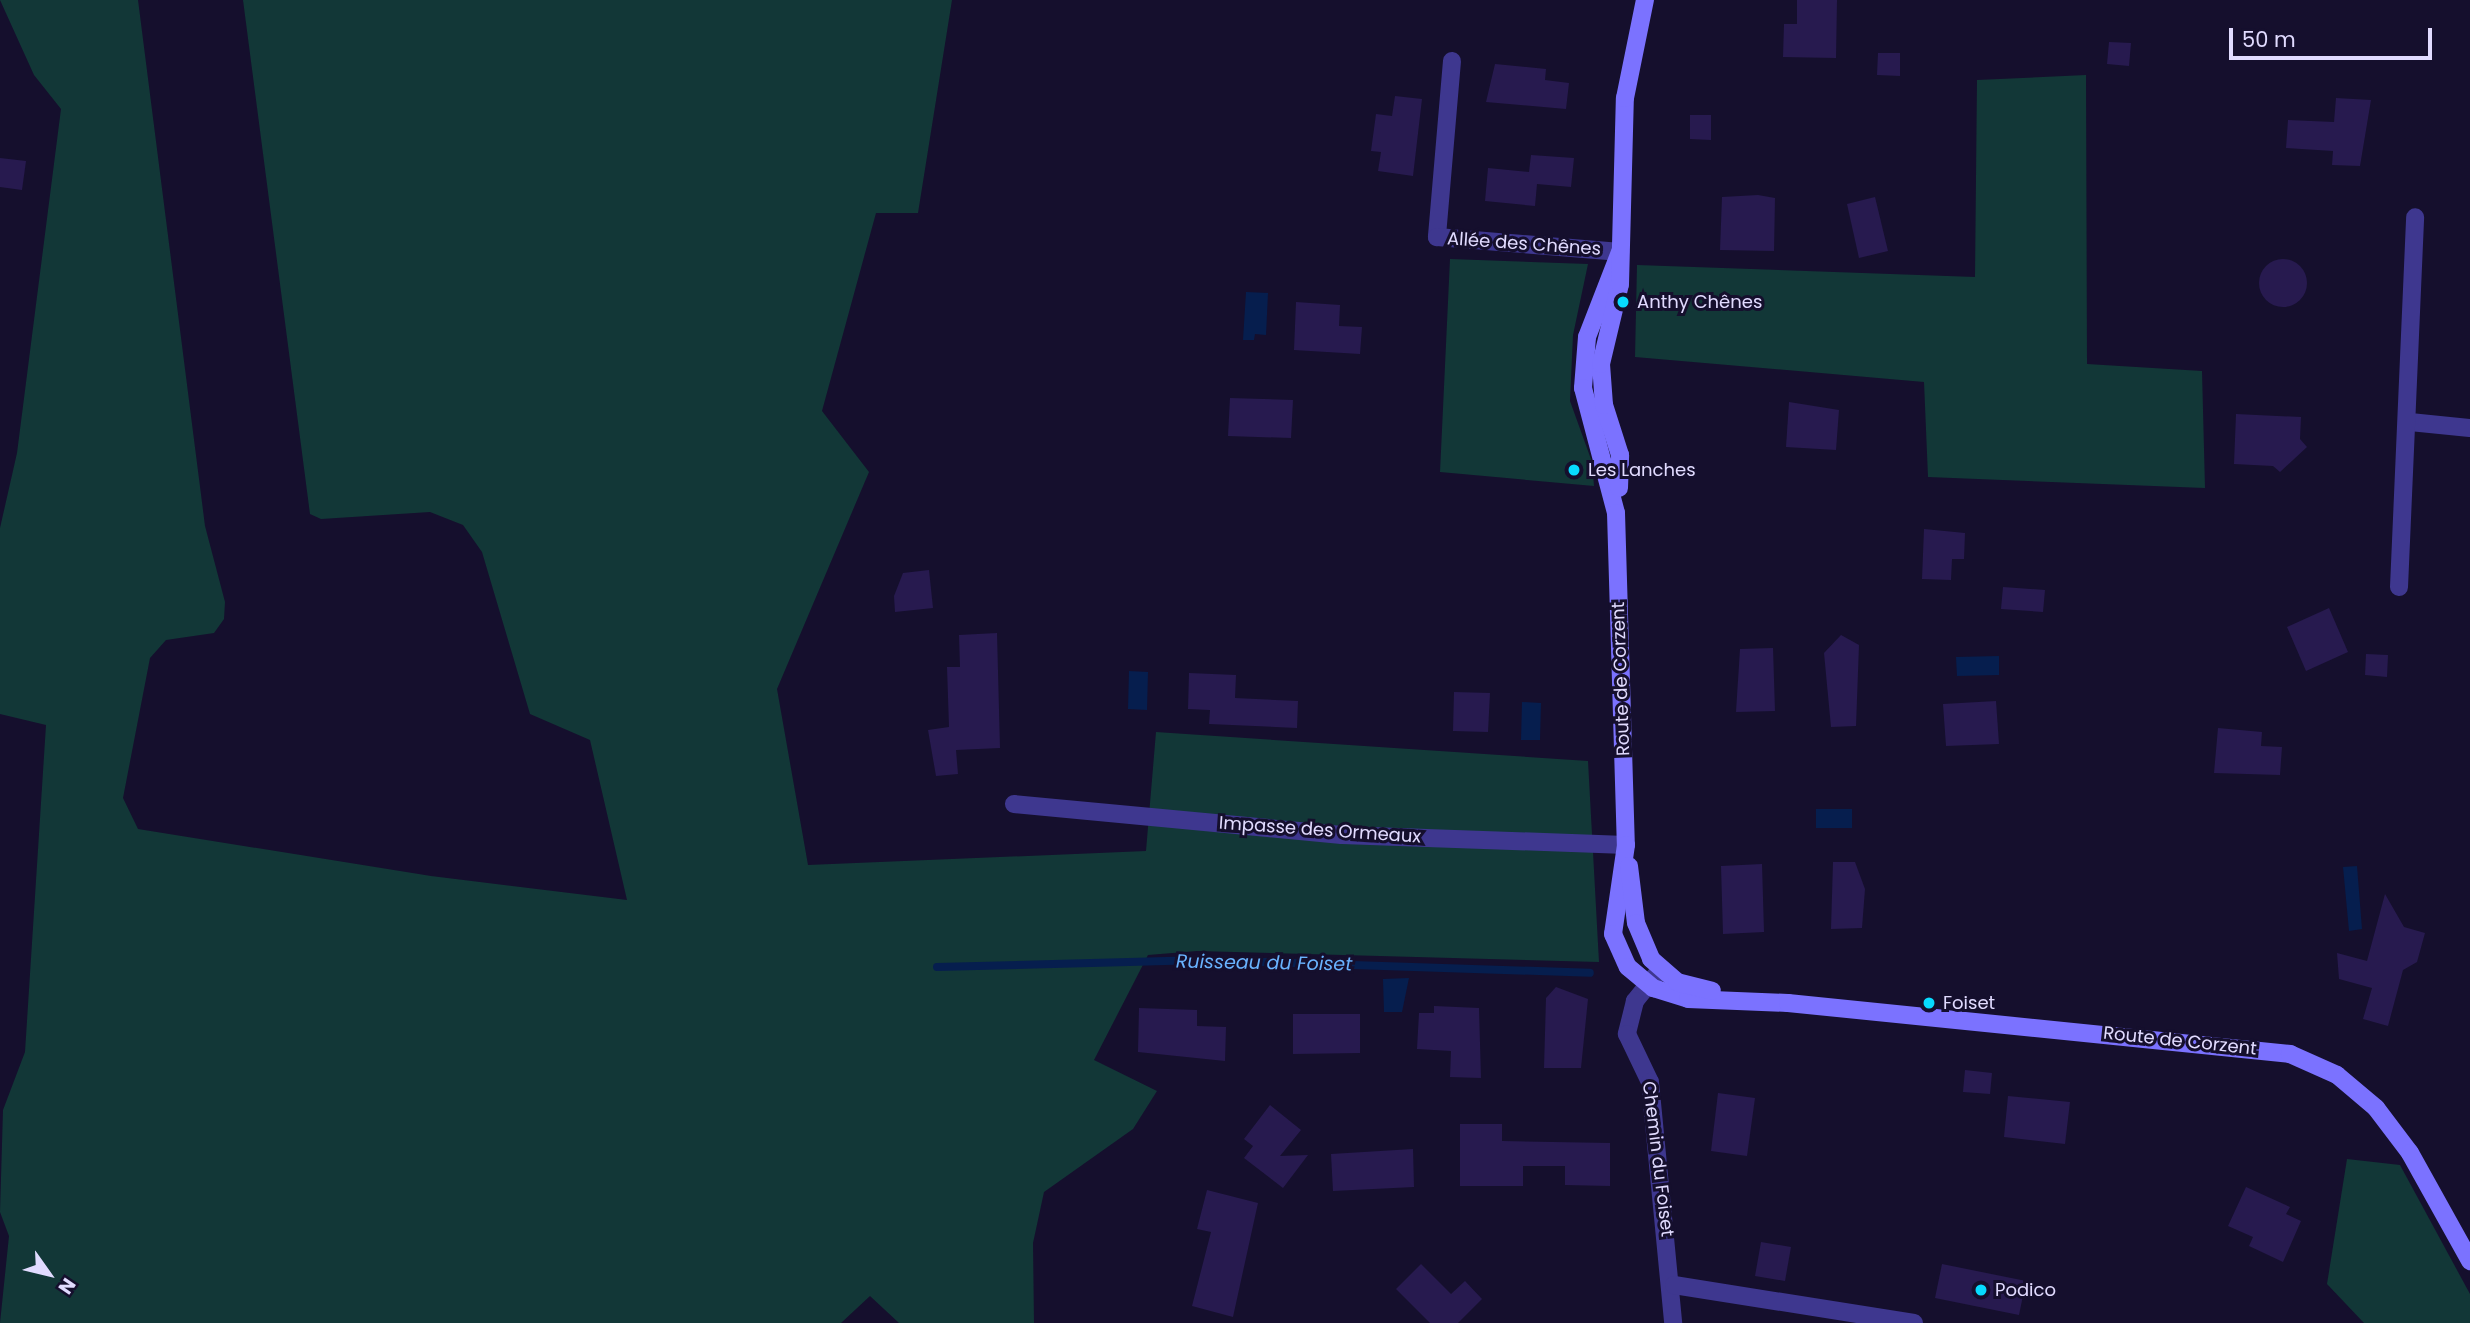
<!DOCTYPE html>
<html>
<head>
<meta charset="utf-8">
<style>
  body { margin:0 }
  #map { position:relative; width:2470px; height:1323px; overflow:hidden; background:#150f2d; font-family:Poppins,sans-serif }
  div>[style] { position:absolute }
  .green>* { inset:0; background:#123737 }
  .water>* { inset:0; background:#061e4e }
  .stream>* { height:8px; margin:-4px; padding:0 4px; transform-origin:4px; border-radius:4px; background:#061e4e }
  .building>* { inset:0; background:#271a4f }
  .round { border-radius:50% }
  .street>* { height:18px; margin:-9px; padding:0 9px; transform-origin:9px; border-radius:9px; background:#3e378f }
  .secondary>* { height:18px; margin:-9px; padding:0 9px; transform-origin:9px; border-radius:9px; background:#7b72ff }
  .dots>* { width:19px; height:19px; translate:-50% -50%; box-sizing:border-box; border:4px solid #150f2d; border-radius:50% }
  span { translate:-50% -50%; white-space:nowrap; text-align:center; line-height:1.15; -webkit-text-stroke:6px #150f2d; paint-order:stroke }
  .street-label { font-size:18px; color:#e1dbff }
  .poi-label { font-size:18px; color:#e1dbff }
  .left { translate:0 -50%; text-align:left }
  .water-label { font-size:19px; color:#69b3ff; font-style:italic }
  .north { position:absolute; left:14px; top:1239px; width:70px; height:70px; -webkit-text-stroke:5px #150f2d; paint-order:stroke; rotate:124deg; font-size:19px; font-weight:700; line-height:28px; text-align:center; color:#e1dbff }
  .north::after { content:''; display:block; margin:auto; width:24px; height:32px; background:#e1dbff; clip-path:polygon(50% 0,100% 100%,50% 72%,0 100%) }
  .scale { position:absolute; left:2229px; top:28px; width:203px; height:32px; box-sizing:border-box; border:4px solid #e1dbff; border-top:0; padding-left:9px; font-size:21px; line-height:24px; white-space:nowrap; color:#e1dbff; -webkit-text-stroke:5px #150f2d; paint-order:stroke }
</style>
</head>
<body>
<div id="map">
  <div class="green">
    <div style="clip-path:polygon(0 0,138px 0,205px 526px,225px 602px,224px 619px,214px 633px,166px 640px,150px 658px,123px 798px,138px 829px,431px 876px,627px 900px,590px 740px,530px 714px,482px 552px,463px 525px,430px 512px,321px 519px,310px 514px,243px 0,952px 0,918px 213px,876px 213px,822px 411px,869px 472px,777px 689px,808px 865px,1146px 851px,1156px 732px,1588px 761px,1599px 962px,1197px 951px,1148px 955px,1094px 1060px,1157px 1091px,1133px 1129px,1044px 1192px,1033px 1243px,1034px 1323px,899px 1323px,870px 1296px,841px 1323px,0 1323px,9px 1236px,0 1212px,3px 1110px,25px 1052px,46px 725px,0 714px,0 528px,17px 453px,61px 109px,34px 75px)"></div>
    <div style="clip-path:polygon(2086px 75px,2087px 364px,2202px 371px,2205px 488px,1928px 477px,1924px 382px,1635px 357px,1637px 265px,1975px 277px,1977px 80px)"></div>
    <div style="clip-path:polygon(1450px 259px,1588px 264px,1573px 335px,1570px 401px,1592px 462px,1594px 486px,1440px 472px)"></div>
    <div style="clip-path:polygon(2347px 1159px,2400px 1165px,2470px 1294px,2470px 1323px,2364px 1323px,2327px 1284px)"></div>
  </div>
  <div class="water">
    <div style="clip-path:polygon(1246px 292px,1268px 293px,1266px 335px,1255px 334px,1254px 340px,1243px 340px)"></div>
    <div style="clip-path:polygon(1999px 656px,1999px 675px,1957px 676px,1956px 657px)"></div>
    <div style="clip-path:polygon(1129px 671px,1148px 672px,1147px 710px,1128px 709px)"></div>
    <div style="clip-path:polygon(1522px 702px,1541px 703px,1540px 740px,1521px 740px)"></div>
    <div style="clip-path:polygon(1816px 809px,1852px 809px,1852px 828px,1816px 828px)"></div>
    <div style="clip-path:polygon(2357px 866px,2362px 929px,2349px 931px,2343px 867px)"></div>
    <div style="clip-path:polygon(1409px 978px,1402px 1012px,1384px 1012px,1383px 979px)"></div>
  </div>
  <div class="stream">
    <div style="left:937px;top:967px;width:267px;rotate:-1.5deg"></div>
    <div style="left:1204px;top:960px;width:386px;rotate:1.9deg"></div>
  </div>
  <div class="building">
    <div style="clip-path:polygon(1797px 0,1837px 0,1836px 58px,1783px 57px,1784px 24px,1797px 24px)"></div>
    <div style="clip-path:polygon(2109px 42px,2131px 43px,2129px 66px,2107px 64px)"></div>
    <div style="clip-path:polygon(1878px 53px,1900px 53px,1900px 76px,1877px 75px)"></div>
    <div style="clip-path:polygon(1495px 64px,1546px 69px,1545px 80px,1569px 83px,1566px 109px,1486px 102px)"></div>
    <div style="clip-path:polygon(1395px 96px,1422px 99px,1413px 176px,1378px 171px,1381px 152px,1371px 151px,1376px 114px,1392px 116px)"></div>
    <div style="clip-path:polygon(2336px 98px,2371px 100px,2360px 166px,2332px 165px,2333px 151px,2286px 148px,2288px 120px,2334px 122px)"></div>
    <div style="clip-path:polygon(1690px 115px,1711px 115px,1711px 140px,1690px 139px)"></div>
    <div style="clip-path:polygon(1531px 155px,1574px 158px,1571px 187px,1537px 184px,1535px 206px,1485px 201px,1488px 168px,1529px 172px)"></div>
    <div style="clip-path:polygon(0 158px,26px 161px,22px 190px,0 187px)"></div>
    <div style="clip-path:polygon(1758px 195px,1775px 198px,1774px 251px,1720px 250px,1722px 197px)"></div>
    <div style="clip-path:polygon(1875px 197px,1888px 251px,1859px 258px,1847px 204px)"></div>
    <div class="round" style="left:2259px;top:259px;width:48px;height:48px"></div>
    <div style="clip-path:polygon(1296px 302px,1340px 305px,1339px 326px,1362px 327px,1360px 354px,1294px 350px)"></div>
    <div style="clip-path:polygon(1230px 398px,1293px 400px,1291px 438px,1228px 436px)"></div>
    <div style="clip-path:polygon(1789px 402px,1839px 410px,1836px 450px,1786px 447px)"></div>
    <div style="clip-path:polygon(2236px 414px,2301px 417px,2300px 439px,2307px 447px,2280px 472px,2273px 466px,2234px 464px)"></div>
    <div style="clip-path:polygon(1924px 529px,1965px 533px,1964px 559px,1952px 559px,1951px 580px,1922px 579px)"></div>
    <div style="clip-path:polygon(929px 570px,933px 608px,895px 612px,894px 596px,903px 573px)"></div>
    <div style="clip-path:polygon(2003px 587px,2045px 590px,2043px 612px,2001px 609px)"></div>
    <div style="clip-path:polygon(2329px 608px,2348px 652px,2306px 671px,2287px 627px)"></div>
    <div style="clip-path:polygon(997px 633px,1000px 748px,956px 750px,958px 774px,936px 776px,928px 730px,949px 727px,947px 667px,960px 667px,959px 635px)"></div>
    <div style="clip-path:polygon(1841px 635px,1859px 645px,1856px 726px,1831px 727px,1824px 653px)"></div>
    <div style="clip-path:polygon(1773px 648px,1775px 711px,1736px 712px,1740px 649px)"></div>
    <div style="clip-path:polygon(2366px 654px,2388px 655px,2387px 677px,2365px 675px)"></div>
    <div style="clip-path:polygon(1189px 673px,1236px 675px,1235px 698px,1298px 701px,1297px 728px,1209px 724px,1210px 710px,1188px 709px)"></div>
    <div style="clip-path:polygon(1454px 692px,1490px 693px,1488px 732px,1453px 731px)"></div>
    <div style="clip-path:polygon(1996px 701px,1999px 744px,1946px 746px,1943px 704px)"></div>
    <div style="clip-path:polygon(2218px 728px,2262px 732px,2261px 746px,2282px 747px,2280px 775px,2214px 773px)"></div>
    <div style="clip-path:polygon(1833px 862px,1855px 862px,1865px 889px,1862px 928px,1831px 929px)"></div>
    <div style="clip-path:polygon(1762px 864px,1764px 932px,1723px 934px,1721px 866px)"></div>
    <div style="clip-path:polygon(2385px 894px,2404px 927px,2425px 933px,2417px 962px,2403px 970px,2388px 1026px,2363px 1019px,2372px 988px,2339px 979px,2337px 953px,2367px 961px)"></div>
    <div style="clip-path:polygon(1556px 987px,1588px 999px,1581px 1068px,1544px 1068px,1546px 998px)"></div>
    <div style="clip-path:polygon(1434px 1006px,1479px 1008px,1481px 1078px,1450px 1077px,1451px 1051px,1417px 1049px,1419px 1013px,1434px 1013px)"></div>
    <div style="clip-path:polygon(1139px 1008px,1197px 1010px,1197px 1026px,1226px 1027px,1225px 1061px,1138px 1052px)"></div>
    <div style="clip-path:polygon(1293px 1014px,1360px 1014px,1360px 1053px,1293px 1054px)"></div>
    <div style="clip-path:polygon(1965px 1070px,1992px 1073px,1990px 1094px,1963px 1092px)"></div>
    <div style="clip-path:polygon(1718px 1093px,1755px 1098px,1747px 1156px,1711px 1151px)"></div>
    <div style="clip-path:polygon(2008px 1096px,2070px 1102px,2065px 1144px,2004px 1137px)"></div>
    <div style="clip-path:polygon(1270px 1105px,1301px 1130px,1280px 1156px,1308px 1155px,1283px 1188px,1244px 1158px,1253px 1146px,1244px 1139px)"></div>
    <div style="clip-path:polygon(1460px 1124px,1502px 1124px,1502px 1141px,1610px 1143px,1610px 1186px,1565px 1185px,1565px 1166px,1523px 1166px,1523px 1186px,1460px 1186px)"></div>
    <div style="clip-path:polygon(1413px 1149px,1414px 1187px,1333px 1191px,1331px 1154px)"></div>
    <div style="clip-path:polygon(2246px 1187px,2290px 1207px,2286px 1214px,2301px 1221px,2283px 1262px,2249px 1246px,2253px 1237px,2228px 1226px)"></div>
    <div style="clip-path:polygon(1207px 1190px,1258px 1203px,1233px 1317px,1192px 1306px,1211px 1232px,1197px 1229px)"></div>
    <div style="clip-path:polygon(1761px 1242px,1791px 1247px,1785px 1281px,1755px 1276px)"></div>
    <div style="clip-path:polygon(1421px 1264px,1451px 1294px,1465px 1281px,1482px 1299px,1458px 1323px,1430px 1323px,1396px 1289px)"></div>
    <div style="clip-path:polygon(1942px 1264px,2026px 1281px,2019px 1315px,1935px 1298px)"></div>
  </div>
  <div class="street">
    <div style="left:1452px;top:61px;width:177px;rotate:94.9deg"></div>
    <div style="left:1437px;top:237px;width:184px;rotate:4.7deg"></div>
    <div style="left:2410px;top:422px;width:60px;rotate:5.7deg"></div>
    <div style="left:2399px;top:587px;width:370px;rotate:-87.5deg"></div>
    <div style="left:1014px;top:804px;width:329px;rotate:5.4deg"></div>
    <div style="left:1342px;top:835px;width:284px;rotate:2deg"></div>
    <div style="left:1660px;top:970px;width:40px;rotate:129deg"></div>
    <div style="left:1635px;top:1001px;width:34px;rotate:104deg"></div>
    <div style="left:1627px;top:1034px;width:53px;rotate:64.4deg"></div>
    <div style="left:1650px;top:1082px;width:242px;rotate:84.5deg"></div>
    <div style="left:1674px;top:1285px;width:243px;rotate:9deg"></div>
  </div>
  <div class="secondary">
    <div style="left:1620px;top:252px;width:91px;rotate:111.2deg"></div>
    <div style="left:1587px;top:337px;width:51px;rotate:94.5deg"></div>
    <div style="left:1583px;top:388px;width:129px;rotate:75.2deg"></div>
    <div style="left:1616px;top:513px;width:332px;rotate:88.3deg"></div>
    <div style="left:1626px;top:845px;width:90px;rotate:98.3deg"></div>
    <div style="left:1613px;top:934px;width:36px;rotate:66deg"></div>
    <div style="left:1628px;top:967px;width:33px;rotate:40deg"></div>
    <div style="left:1653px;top:988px;width:37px;rotate:17deg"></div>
    <div style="left:1688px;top:999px;width:100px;rotate:2.3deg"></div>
    <div style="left:1788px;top:1003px;width:505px;rotate:5.8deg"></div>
    <div style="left:2290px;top:1054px;width:51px;rotate:24.1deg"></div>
    <div style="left:2337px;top:1075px;width:51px;rotate:40.2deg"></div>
    <div style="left:2376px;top:1108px;width:56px;rotate:52.9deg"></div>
    <div style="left:2410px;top:1153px;width:124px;rotate:60.9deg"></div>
    <div style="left:1619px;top:488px;width:33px;rotate:-88deg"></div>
    <div style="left:1620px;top:455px;width:52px;rotate:-107.7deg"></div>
    <div style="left:1604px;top:405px;width:41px;rotate:-94.2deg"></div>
    <div style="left:1601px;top:364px;width:82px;rotate:-76.6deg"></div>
    <div style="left:1620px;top:284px;width:186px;rotate:-88.5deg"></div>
    <div style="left:1625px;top:98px;width:100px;rotate:-78.5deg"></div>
    <div style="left:1629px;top:866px;width:57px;rotate:83deg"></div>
    <div style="left:1636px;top:923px;width:39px;rotate:67deg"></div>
    <div style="left:1651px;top:959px;width:35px;rotate:41deg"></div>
    <div style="left:1677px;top:982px;width:36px;rotate:14deg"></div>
  </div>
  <div class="dots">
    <div style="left:1623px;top:302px;background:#07dbff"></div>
    <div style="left:1574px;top:470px;background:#07dbff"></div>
    <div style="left:1929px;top:1003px;background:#07dbff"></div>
    <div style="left:1981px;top:1290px;background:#07dbff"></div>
  </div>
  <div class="street-label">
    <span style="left:1524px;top:244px;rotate:4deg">Allée des Chênes</span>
    <span style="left:1621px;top:679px;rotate:-92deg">Route de Corzent</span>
    <span style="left:1320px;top:830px;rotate:4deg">Impasse des Ormeaux</span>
    <span style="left:2180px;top:1041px;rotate:6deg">Route de Corzent</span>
    <span style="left:1658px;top:1159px;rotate:83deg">Chemin du Foiset</span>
  </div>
  <div class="poi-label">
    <span class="left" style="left:1637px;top:302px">Anthy Chênes</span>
    <span class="left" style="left:1588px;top:470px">Les Lanches</span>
    <span class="left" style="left:1943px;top:1003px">Foiset</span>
    <span class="left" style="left:1995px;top:1290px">Podico</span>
  </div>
  <div class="water-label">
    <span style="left:1264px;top:963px;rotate:1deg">Ruisseau du Foiset</span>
  </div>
  <div class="north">N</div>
  <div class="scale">50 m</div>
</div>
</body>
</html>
